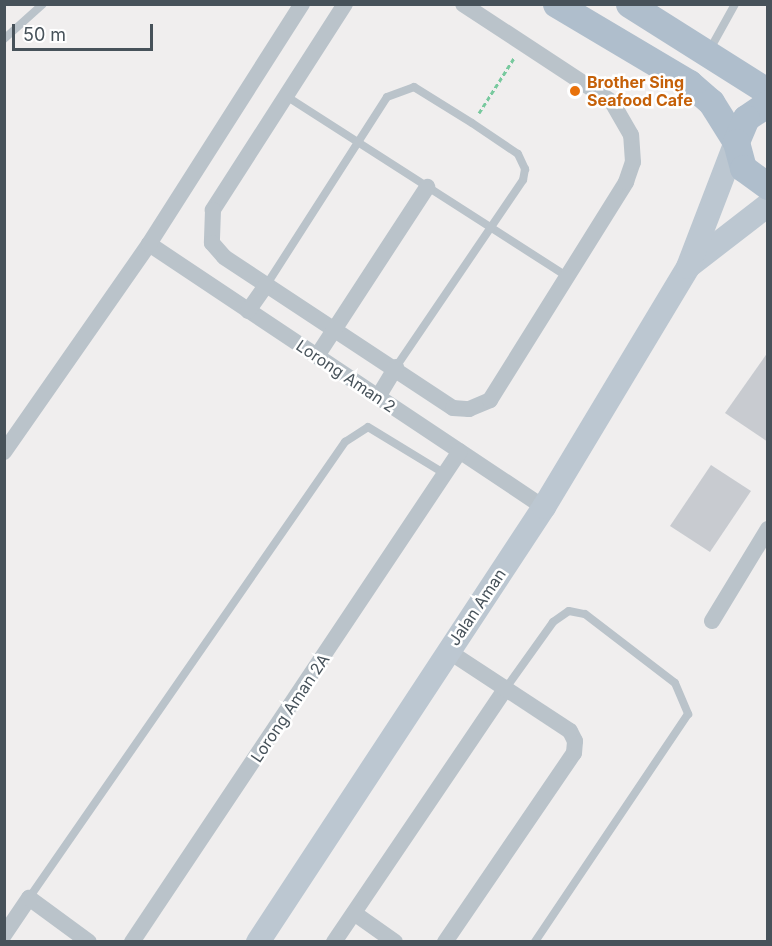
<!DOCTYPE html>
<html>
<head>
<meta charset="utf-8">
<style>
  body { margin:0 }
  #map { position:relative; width:772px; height:946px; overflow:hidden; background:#f0eeee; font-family:Inter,sans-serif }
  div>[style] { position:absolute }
  .building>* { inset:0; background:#c8cbd0 }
  .path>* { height:3px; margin-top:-1.5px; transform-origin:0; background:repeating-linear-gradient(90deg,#78c99e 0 4.5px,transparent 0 7.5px) }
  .lane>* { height:8px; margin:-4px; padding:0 4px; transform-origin:4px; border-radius:4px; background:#bac3ca }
  .street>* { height:16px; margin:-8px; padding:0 8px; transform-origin:8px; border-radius:8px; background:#bac3ca }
  .secondary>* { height:24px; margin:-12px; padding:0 12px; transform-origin:12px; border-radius:12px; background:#bcc7d1 }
  .primary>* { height:27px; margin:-13.5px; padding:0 13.5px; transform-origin:13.5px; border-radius:13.5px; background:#afbecc }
  .dots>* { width:16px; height:16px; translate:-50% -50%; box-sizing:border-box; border:3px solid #fff; border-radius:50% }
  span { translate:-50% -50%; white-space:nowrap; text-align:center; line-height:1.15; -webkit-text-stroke:5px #fff; paint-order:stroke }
  .food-label { font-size:16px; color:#c56008; font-weight:700 }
  .left { translate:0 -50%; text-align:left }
  .street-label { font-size:16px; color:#47525a }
  .frame { position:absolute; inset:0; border:6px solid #47525a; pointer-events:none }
  .scale { position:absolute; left:12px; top:24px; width:141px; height:27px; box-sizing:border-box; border:3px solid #47525a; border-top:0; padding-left:8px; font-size:18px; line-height:21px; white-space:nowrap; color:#47525a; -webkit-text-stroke:4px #fff; paint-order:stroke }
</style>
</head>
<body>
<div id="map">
  <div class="building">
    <div style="clip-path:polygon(768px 352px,768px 442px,725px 413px)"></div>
    <div style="clip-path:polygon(711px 465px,751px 491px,710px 552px,670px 526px)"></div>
  </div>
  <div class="path">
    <div style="left:479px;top:113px;width:65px;rotate:-57.5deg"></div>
  </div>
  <div class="lane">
    <div style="left:4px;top:39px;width:52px;rotate:-41.9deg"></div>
    <div style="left:709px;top:51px;width:54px;rotate:-61deg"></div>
    <div style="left:286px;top:96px;width:333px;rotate:32.7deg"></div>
    <div style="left:267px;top:284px;width:222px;rotate:-57.3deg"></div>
    <div style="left:387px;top:97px;width:29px;rotate:-20deg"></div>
    <div style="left:414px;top:87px;width:68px;rotate:31.8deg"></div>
    <div style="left:472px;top:123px;width:55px;rotate:34deg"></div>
    <div style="left:518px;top:154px;width:17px;rotate:65deg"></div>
    <div style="left:525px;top:169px;width:11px;rotate:100deg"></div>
    <div style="left:523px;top:180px;width:226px;rotate:124.2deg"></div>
    <div style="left:506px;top:688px;width:81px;rotate:-54.5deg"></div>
    <div style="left:553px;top:622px;width:19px;rotate:-35deg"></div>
    <div style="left:569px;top:611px;width:16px;rotate:11deg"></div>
    <div style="left:585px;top:614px;width:113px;rotate:37.5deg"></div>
    <div style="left:675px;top:683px;width:34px;rotate:67deg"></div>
    <div style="left:688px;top:714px;width:275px;rotate:123.9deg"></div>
    <div style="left:29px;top:898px;width:555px;rotate:-55.28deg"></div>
    <div style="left:345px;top:442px;width:27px;rotate:-33deg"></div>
    <div style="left:368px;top:427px;width:92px;rotate:31.3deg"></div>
  </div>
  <div class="street">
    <div style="left:345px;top:4px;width:245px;rotate:122.7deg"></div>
    <div style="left:213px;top:210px;width:33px;rotate:92deg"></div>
    <div style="left:212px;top:243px;width:18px;rotate:49deg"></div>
    <div style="left:224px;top:257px;width:274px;rotate:33.4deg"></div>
    <div style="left:453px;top:408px;width:16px;rotate:4deg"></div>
    <div style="left:469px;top:409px;width:23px;rotate:-23deg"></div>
    <div style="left:490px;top:400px;width:257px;rotate:-58deg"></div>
    <div style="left:626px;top:182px;width:21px;rotate:-71deg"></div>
    <div style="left:633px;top:162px;width:27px;rotate:-94deg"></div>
    <div style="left:631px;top:135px;width:38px;rotate:-120deg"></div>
    <div style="left:612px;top:102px;width:178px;rotate:-146.7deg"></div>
    <div style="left:149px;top:244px;width:475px;rotate:33.7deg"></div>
    <div style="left:248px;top:311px;width:33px;rotate:-55deg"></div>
    <div style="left:317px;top:356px;width:202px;rotate:-56.9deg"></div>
    <div style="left:378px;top:397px;width:35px;rotate:-59deg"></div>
    <div style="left:4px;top:452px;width:254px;rotate:-55.1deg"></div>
    <div style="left:149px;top:244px;width:285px;rotate:-57.5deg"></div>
    <div style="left:712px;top:621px;width:108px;rotate:-58.7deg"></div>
    <div style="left:354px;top:913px;width:50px;rotate:35.3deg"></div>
    <div style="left:4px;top:935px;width:45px;rotate:-56deg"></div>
    <div style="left:29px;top:898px;width:74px;rotate:36.3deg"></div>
    <div style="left:132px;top:942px;width:590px;rotate:-56.26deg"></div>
    <div style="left:334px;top:942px;width:307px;rotate:-55.9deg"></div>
    <div style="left:445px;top:942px;width:229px;rotate:-55.7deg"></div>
    <div style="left:574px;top:753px;width:12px;rotate:-85deg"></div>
    <div style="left:575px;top:741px;width:11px;rotate:-117deg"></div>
    <div style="left:570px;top:731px;width:146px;rotate:-146.7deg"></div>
  </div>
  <div class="secondary">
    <div style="left:689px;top:266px;width:100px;rotate:-37.7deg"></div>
    <div style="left:258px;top:942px;width:521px;rotate:-56.68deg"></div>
    <div style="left:544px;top:507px;width:280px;rotate:-59deg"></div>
    <div style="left:688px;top:267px;width:134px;rotate:-69deg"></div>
  </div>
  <div class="primary">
    <div style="left:556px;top:4px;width:155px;rotate:30.7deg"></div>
    <div style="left:689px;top:83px;width:29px;rotate:41deg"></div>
    <div style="left:711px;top:102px;width:47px;rotate:58deg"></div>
    <div style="left:629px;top:4px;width:165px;rotate:32.3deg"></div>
    <div style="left:768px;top:103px;width:27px;rotate:146deg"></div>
    <div style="left:746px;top:118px;width:26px;rotate:113deg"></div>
    <div style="left:736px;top:142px;width:27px;rotate:75deg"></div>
    <div style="left:743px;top:168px;width:31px;rotate:36deg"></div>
  </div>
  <div class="dots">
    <div style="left:575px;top:91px;background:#e8710a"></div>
  </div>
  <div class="food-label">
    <span class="left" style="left:587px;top:91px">Brother Sing<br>Seafood Cafe</span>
  </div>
  <div class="street-label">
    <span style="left:346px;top:376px;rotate:34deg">Lorong Aman 2</span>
    <span style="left:477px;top:607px;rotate:-56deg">Jalan Aman</span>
    <span style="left:290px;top:708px;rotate:-56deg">Lorong Aman 2A</span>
  </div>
  <div class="frame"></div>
  <div class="scale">50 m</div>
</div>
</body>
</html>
